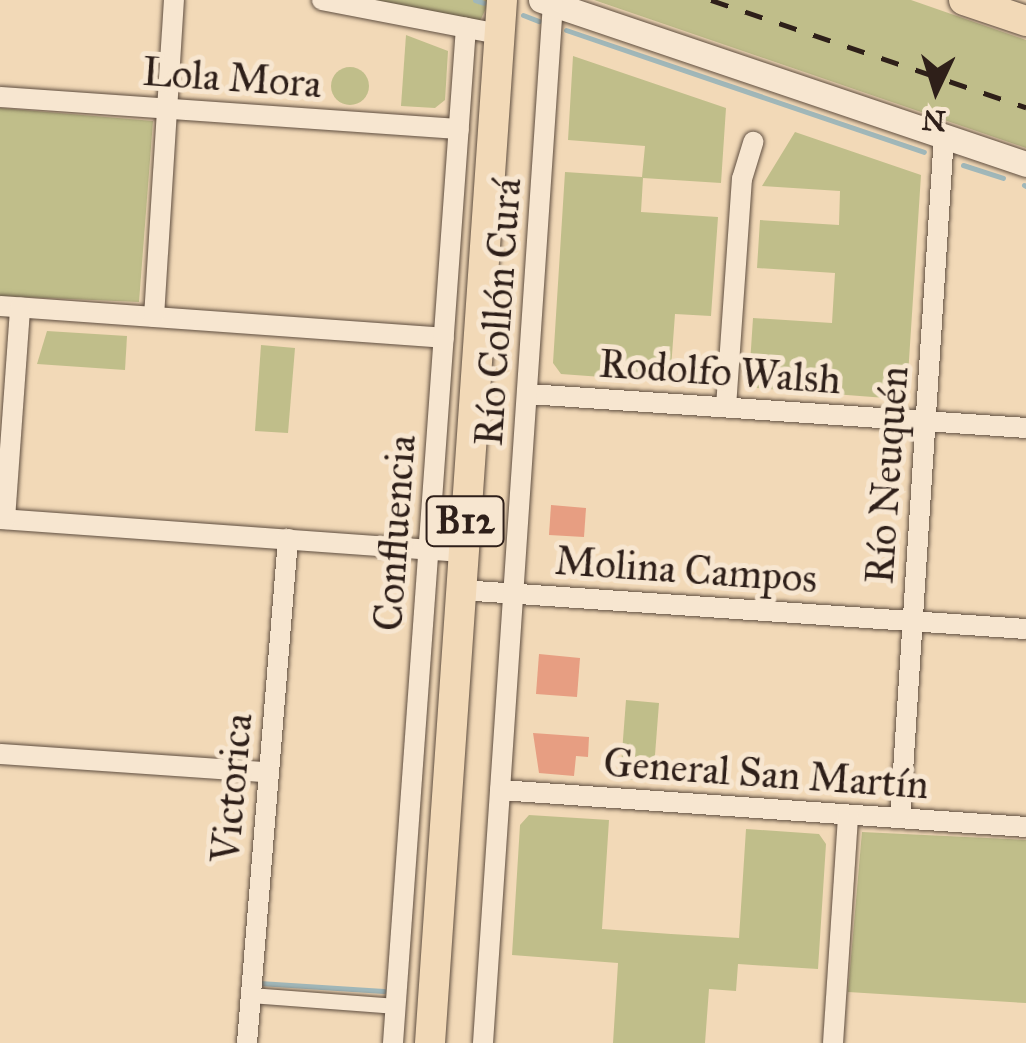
<!DOCTYPE html>
<html>
<head>
<meta charset="utf-8">
<style>
  body { margin:0 }
  #map { position:relative; width:1026px; height:1043px; overflow:hidden; background:#f2d9b7; font-family:"IM FELL Great Primer",serif }
  div>[style] { position:absolute }
  .green>* { inset:0; background:#c0be8a }
  .round { border-radius:50% }
  .stream>* { height:5px; margin:-2.5px; padding:0 2.5px; transform-origin:2.5px; border-radius:2.5px; background:#a0b7b9 }
  .building>* { inset:0; background:#e79e82 }
  .roads { filter:drop-shadow(0 0 2px #5f4e40) drop-shadow(0 0 2px #5f4e40) }
  .pedestrian>* { height:15px; margin:-7.5px; padding:0 7.5px; transform-origin:7.5px; border-radius:7.5px; background:#f7e6d0 }
  .minor>* { height:20px; margin:-10px; padding:0 10px; transform-origin:10px; border-radius:10px; background:#f7e6d0 }
  .tertiary>* { height:25px; margin:-12.5px; padding:0 12.5px; transform-origin:12.5px; border-radius:12.5px; background:#f7e6d0 }
  .primary>* { height:30px; margin:-15px; padding:0 15px; transform-origin:15px; border-radius:15px; background:#f2d9b7 }
  .rail>* { height:5px; margin-top:-2.5px; transform-origin:0; background:repeating-linear-gradient(90deg,#2e1f19 0 18px,transparent 0 36px) }
  span { translate:-50% -50%; white-space:nowrap; text-align:center; line-height:1.15; -webkit-text-stroke:10px #f7e6d0; paint-order:stroke }
  .shield-label span { padding:2px 8px; background:#f7e6d0; border:2px solid; border-radius:8px; -webkit-text-stroke-width:0 }
  .shield-label { font-size:38px; color:#2e1f19; font-weight:700 }
  .street-label { font-size:40px; color:#2e1f19 }
  .north { position:absolute; left:886px; top:40px; width:100px; height:100px; -webkit-text-stroke:8px #f7e6d0; paint-order:stroke; rotate:184deg; font-size:28px; font-weight:700; line-height:40px; text-align:center; color:#2e1f19 }
  .north::after { content:''; display:block; margin:auto; width:35px; height:45px; background:#2e1f19; clip-path:polygon(50% 0,100% 100%,50% 72%,0 100%) }
</style>
</head>
<body>
<div id="map">
  <div class="green">
    <div style="clip-path:polygon(368px 0,490px 0,480px 21px)"></div>
    <div style="clip-path:polygon(594px 0,911px 0,1026px 40px,1026px 148px)"></div>
    <div style="clip-path:polygon(406px 35px,448px 51px,445px 100px,435px 108px,401px 106px)"></div>
    <div style="clip-path:polygon(573px 56px,726px 108px,721px 183px,643px 178px,641px 212px,718px 217px,711px 316px,675px 314px,670px 382px,561px 374px,553px 363px,565px 172px,642px 177px,645px 146px,568px 140px)"></div>
    <div class="round" style="left:331px;top:67px;width:38px;height:38px"></div>
    <div style="clip-path:polygon(0 108px,153px 121px,139px 302px,0 296px)"></div>
    <div style="clip-path:polygon(795px 132px,921px 175px,907px 391px,899px 399px,757px 388px,749px 379px,753px 318px,832px 323px,835px 273px,757px 268px,760px 220px,839px 225px,840px 191px,762px 186px)"></div>
    <div style="clip-path:polygon(47px 331px,127px 336px,125px 370px,37px 364px)"></div>
    <div style="clip-path:polygon(261px 345px,295px 348px,288px 433px,255px 431px)"></div>
    <div style="clip-path:polygon(626px 700px,659px 703px,653px 781px,620px 779px)"></div>
    <div style="clip-path:polygon(529px 815px,609px 820px,602px 929px,671px 934px,739px 938px,746px 829px,819px 834px,826px 844px,818px 969px,738px 964px,736px 991px,709px 989px,705px 1043px,613px 1043px,618px 963px,512px 955px,520px 825px)"></div>
    <div style="clip-path:polygon(862px 832px,1026px 840px,1026px 1003px,848px 992px)"></div>
  </div>
  <div class="stream">
    <div style="left:475px;top:0;width:9px;rotate:18deg"></div>
    <div style="left:523px;top:15px;width:17px;rotate:21deg"></div>
    <div style="left:566px;top:30px;width:378px;rotate:18.8deg"></div>
    <div style="left:963px;top:165px;width:42px;rotate:18deg"></div>
    <div style="left:1024px;top:185px;width:2px;rotate:27deg"></div>
    <div style="left:259px;top:983px;width:125px;rotate:3.7deg"></div>
  </div>
  <div class="building">
    <div style="clip-path:polygon(551px 505px,586px 508px,584px 537px,549px 535px)"></div>
    <div style="clip-path:polygon(539px 654px,580px 658px,577px 697px,536px 694px)"></div>
    <div style="clip-path:polygon(533px 733px,589px 737px,588px 757px,576px 756px,574px 776px,539px 773px)"></div>
  </div>
  <div class="roads">
    <div class="pedestrian">
      <div style="left:251px;top:995px;width:145px;rotate:4.3deg"></div>
    </div>
    <div class="minor">
      <div style="left:322px;top:0;width:180px;rotate:10.9deg"></div>
      <div style="left:0;top:97px;width:460px;rotate:4deg"></div>
      <div style="left:0;top:306px;width:445px;rotate:4.1deg"></div>
      <div style="left:154px;top:317px;width:318px;rotate:-86.4deg"></div>
      <div style="left:528px;top:394px;width:499px;rotate:3.9deg"></div>
      <div style="left:726px;top:407px;width:229px;rotate:-86deg"></div>
      <div style="left:742px;top:179px;width:39px;rotate:-73deg"></div>
      <div style="left:0;top:519px;width:464px;rotate:4.1deg"></div>
      <div style="left:5px;top:519px;width:212px;rotate:-85.9deg"></div>
      <div style="left:461px;top:590px;width:566px;rotate:3.95deg"></div>
      <div style="left:0;top:754px;width:268px;rotate:3.9deg"></div>
      <div style="left:500px;top:790px;width:527px;rotate:4.02deg"></div>
      <div style="left:900px;top:818px;width:683px;rotate:-86.31deg"></div>
      <div style="left:247px;top:1043px;width:506px;rotate:-85.35deg"></div>
      <div style="left:393px;top:1043px;width:1018px;rotate:-85.89deg"></div>
      <div style="left:483px;top:1043px;width:1041px;rotate:-86.15deg"></div>
      <div style="left:833px;top:1043px;width:228px;rotate:-86.2deg"></div>
    </div>
    <div class="tertiary">
      <div style="left:541px;top:0;width:512px;rotate:18.68deg"></div>
    </div>
    <div class="primary">
      <div style="left:964px;top:0;width:65px;rotate:18.7deg"></div>
      <div style="left:430px;top:1043px;width:1045px;rotate:-86.05deg"></div>
    </div>
  </div>
  <div class="rail">
    <div style="left:711px;top:0;width:333px;rotate:18.8deg"></div>
  </div>
  <div class="shield-label">
    <span style="left:465px;top:521px">B12</span>
  </div>
  <div class="street-label">
    <span style="left:232px;top:78px;rotate:4deg">Lola Mora</span>
    <span style="left:498px;top:312px;rotate:-86deg">Río Collón Curá</span>
    <span style="left:720px;top:372px;rotate:4deg">Rodolfo Walsh</span>
    <span style="left:887px;top:475px;rotate:-86deg">Río Neuquén</span>
    <span style="left:395px;top:533px;rotate:-86deg">Confluencia</span>
    <span style="left:686px;top:570px;rotate:4deg">Molina Campos</span>
    <span style="left:766px;top:774px;rotate:4deg">General San Martín</span>
    <span style="left:232px;top:788px;rotate:-85deg">Victorica</span>
  </div>
  <div class="north">N</div>
</div>
</body>
</html>
